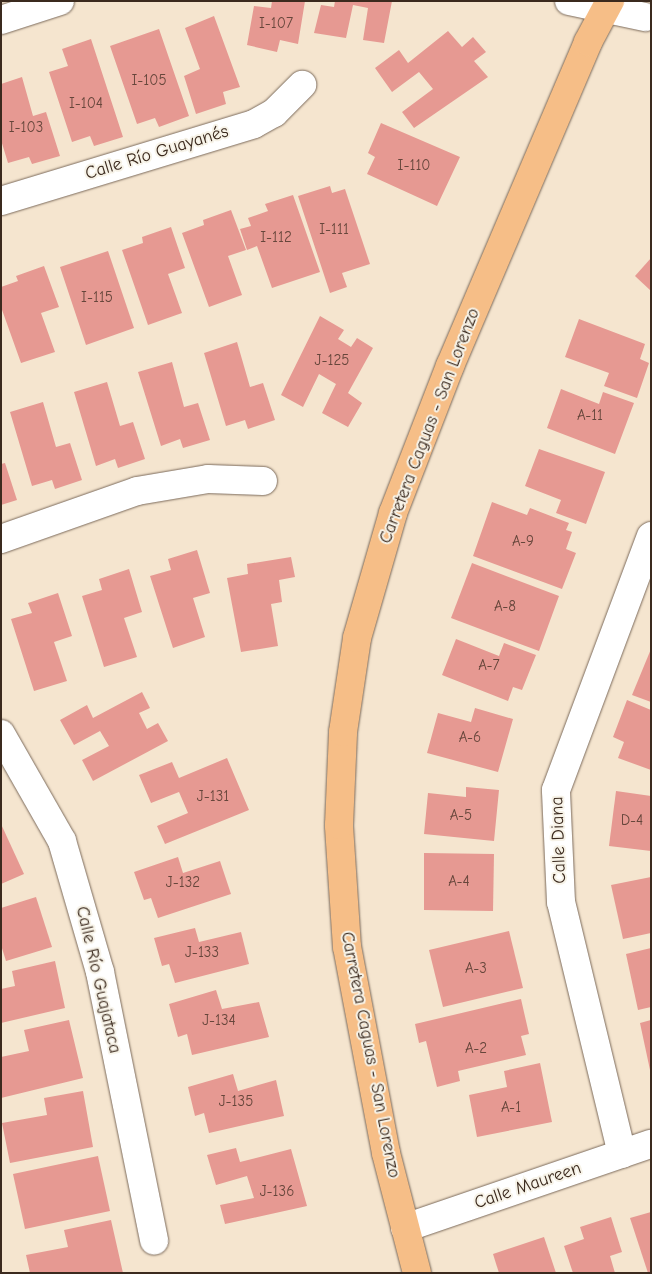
<!DOCTYPE html>
<html>
<head>
<meta charset="utf-8">
<style>
  body { margin:0 }
  #map { position:relative; width:652px; height:1274px; overflow:hidden; background:#f5e5cf; font-family:"Comic Neue",sans-serif }
  div>[style] { position:absolute }
  .building>* { inset:0; background:#e69992 }
  .roads { filter:drop-shadow(0 0 1px #7c6b5c) drop-shadow(0 0 1px #7c6b5c) }
  .minor>* { height:28px; margin:-14px; padding:0 14px; transform-origin:14px; border-radius:14px; background:#fff }
  .major>* { height:28px; margin:-14px; padding:0 14px; transform-origin:14px; border-radius:14px; background:#f6be87 }
  span { translate:-50% -50%; white-space:nowrap; text-align:center; line-height:1.15; -webkit-text-stroke:4px #f7f3e8; paint-order:stroke }
  .number-label { font-size:15px; color:#66463b }
  .number-label span { -webkit-text-stroke-width:0 }
  .street-label { font-size:18px; color:#3b2a1e }
  .frame { position:absolute; inset:0; border:2px solid #3b2a1e; pointer-events:none }
</style>
</head>
<body>
<div id="map">
  <div class="building">
    <div style="clip-path:polygon(272px 1px,305px 1px,298px 44px,280px 40px,277px 52px,247px 45px,254px 6px,271px 8px)"></div>
    <div style="clip-path:polygon(335px 1px,392px 1px,384px 43px,363px 40px,368px 8px,353px 5px,346px 38px,314px 33px,321px 5px,334px 7px)"></div>
    <div style="clip-path:polygon(214px 16px,240px 87px,223px 92px,226px 104px,196px 114px,184px 76px,200px 69px,185px 28px)"></div>
    <div style="clip-path:polygon(159px 29px,189px 116px,159px 127px,155px 118px,137px 124px,110px 46px)"></div>
    <div style="clip-path:polygon(448px 31px,462px 47px,473px 37px,486px 52px,474px 61px,488px 77px,414px 128px,402px 112px,433px 89px,419px 72px,392px 92px,375px 68px,399px 50px,408px 63px)"></div>
    <div style="clip-path:polygon(91px 39px,123px 137px,94px 146px,90px 136px,72px 142px,49px 72px,68px 66px,62px 49px)"></div>
    <div style="clip-path:polygon(22px 77px,33px 116px,46px 112px,60px 156px,32px 164px,29px 157px,8px 163px,1px 140px,1px 84px)"></div>
    <div style="clip-path:polygon(381px 123px,460px 157px,437px 206px,367px 174px,375px 157px,368px 153px)"></div>
    <div style="clip-path:polygon(330px 186px,332px 193px,345px 189px,370px 264px,342px 273px,347px 287px,330px 293px,298px 196px)"></div>
    <div style="clip-path:polygon(293px 195px,320px 272px,272px 288px,257px 246px,247px 250px,240px 229px,251px 226px,248px 218px,268px 211px,265px 204px)"></div>
    <div style="clip-path:polygon(231px 210px,246px 250px,228px 256px,242px 295px,209px 307px,182px 233px,204px 225px,203px 220px)"></div>
    <div style="clip-path:polygon(171px 227px,185px 268px,168px 274px,182px 313px,148px 325px,122px 250px,143px 243px,142px 237px)"></div>
    <div style="clip-path:polygon(108px 251px,134px 328px,86px 345px,60px 267px)"></div>
    <div style="clip-path:polygon(651px 258px,651px 291px,635px 276px)"></div>
    <div style="clip-path:polygon(44px 266px,59px 307px,41px 313px,55px 352px,21px 363px,1px 307px,1px 287px,18px 281px,16px 276px)"></div>
    <div style="clip-path:polygon(320px 316px,344px 330px,338px 339px,351px 347px,357px 338px,373px 348px,348px 393px,362px 403px,348px 427px,322px 413px,336px 384px,319px 374px,303px 407px,281px 395px)"></div>
    <div style="clip-path:polygon(579px 319px,645px 344px,640px 359px,649px 363px,637px 398px,604px 386px,609px 373px,565px 357px)"></div>
    <div style="clip-path:polygon(237px 342px,250px 387px,263px 383px,275px 420px,248px 429px,245px 420px,226px 426px,204px 353px)"></div>
    <div style="clip-path:polygon(172px 362px,184px 407px,198px 403px,210px 440px,183px 448px,180px 439px,161px 446px,138px 372px)"></div>
    <div style="clip-path:polygon(107px 382px,120px 426px,133px 422px,145px 459px,118px 468px,115px 459px,96px 466px,74px 392px)"></div>
    <div style="clip-path:polygon(561px 389px,599px 404px,603px 392px,634px 403px,615px 454px,547px 428px)"></div>
    <div style="clip-path:polygon(43px 402px,56px 447px,70px 443px,82px 480px,55px 489px,52px 480px,32px 486px,10px 412px)"></div>
    <div style="clip-path:polygon(539px 449px,605px 472px,586px 524px,556px 513px,561px 500px,525px 486px)"></div>
    <div style="clip-path:polygon(5px 463px,17px 500px,1px 505px,1px 464px)"></div>
    <div style="clip-path:polygon(492px 502px,527px 515px,530px 508px,569px 523px,566px 530px,572px 532px,566px 549px,576px 553px,562px 589px,473px 556px)"></div>
    <div style="clip-path:polygon(197px 550px,210px 593px,193px 598px,205px 637px,173px 648px,150px 576px,171px 570px,168px 559px)"></div>
    <div style="clip-path:polygon(291px 557px,295px 577px,279px 580px,282px 602px,271px 604px,278px 646px,241px 652px,227px 578px,248px 574px,247px 564px)"></div>
    <div style="clip-path:polygon(472px 563px,559px 596px,539px 651px,451px 618px)"></div>
    <div style="clip-path:polygon(129px 569px,142px 612px,124px 618px,137px 657px,104px 667px,82px 596px,102px 590px,99px 579px)"></div>
    <div style="clip-path:polygon(58px 593px,72px 636px,54px 642px,67px 681px,34px 691px,11px 619px,32px 613px,28px 603px)"></div>
    <div style="clip-path:polygon(456px 639px,499px 656px,504px 643px,536px 655px,522px 690px,513px 687px,508px 701px,442px 675px)"></div>
    <div style="clip-path:polygon(651px 649px,651px 702px,632px 695px)"></div>
    <div style="clip-path:polygon(142px 692px,150px 708px,139px 713px,147px 729px,158px 723px,168px 741px,93px 781px,82px 760px,109px 746px,100px 731px,74px 745px,60px 720px,87px 705px,93px 718px)"></div>
    <div style="clip-path:polygon(627px 700px,651px 710px,651px 770px,618px 758px,624px 742px,613px 737px)"></div>
    <div style="clip-path:polygon(475px 708px,513px 719px,498px 772px,427px 753px,438px 713px,471px 722px)"></div>
    <div style="clip-path:polygon(227px 758px,249px 810px,165px 844px,157px 826px,188px 813px,179px 792px,151px 803px,139px 775px,172px 762px,179px 778px)"></div>
    <div style="clip-path:polygon(466px 787px,499px 790px,494px 841px,424px 834px,428px 793px,466px 797px)"></div>
    <div style="clip-path:polygon(616px 791px,651px 796px,651px 851px,609px 846px)"></div>
    <div style="clip-path:polygon(1px 824px,24px 874px,1px 884px)"></div>
    <div style="clip-path:polygon(424px 853px,494px 854px,493px 911px,424px 910px)"></div>
    <div style="clip-path:polygon(178px 857px,183px 873px,220px 861px,231px 894px,158px 918px,151px 898px,144px 900px,134px 872px)"></div>
    <div style="clip-path:polygon(651px 877px,651px 933px,623px 939px,611px 885px)"></div>
    <div style="clip-path:polygon(36px 897px,52px 947px,6px 961px,1px 945px,1px 908px)"></div>
    <div style="clip-path:polygon(195px 928px,199px 942px,241px 932px,249px 964px,175px 983px,169px 964px,162px 966px,154px 938px)"></div>
    <div style="clip-path:polygon(509px 931px,523px 988px,443px 1007px,429px 950px)"></div>
    <div style="clip-path:polygon(651px 948px,651px 1007px,638px 1010px,626px 954px)"></div>
    <div style="clip-path:polygon(55px 961px,65px 1008px,1px 1023px,1px 989px,15px 986px,12px 971px)"></div>
    <div style="clip-path:polygon(216px 990px,222px 1009px,259px 1002px,269px 1037px,192px 1055px,187px 1034px,178px 1037px,169px 1004px)"></div>
    <div style="clip-path:polygon(521px 999px,529px 1034px,521px 1036px,526px 1055px,458px 1071px,460px 1081px,437px 1087px,426px 1041px,419px 1043px,415px 1024px)"></div>
    <div style="clip-path:polygon(69px 1020px,83px 1078px,1px 1098px,1px 1057px,29px 1051px,24px 1030px)"></div>
    <div style="clip-path:polygon(651px 1020px,651px 1070px,650px 1070px,640px 1023px)"></div>
    <div style="clip-path:polygon(540px 1063px,552px 1122px,477px 1137px,469px 1095px,507px 1087px,504px 1071px)"></div>
    <div style="clip-path:polygon(233px 1074px,238px 1091px,276px 1080px,284px 1116px,209px 1133px,204px 1113px,195px 1116px,188px 1087px)"></div>
    <div style="clip-path:polygon(83px 1091px,93px 1147px,10px 1163px,2px 1123px,47px 1115px,44px 1098px)"></div>
    <div style="clip-path:polygon(236px 1148px,240px 1162px,291px 1149px,307px 1206px,225px 1224px,220px 1205px,254px 1198px,247px 1176px,216px 1185px,207px 1155px)"></div>
    <div style="clip-path:polygon(98px 1156px,110px 1211px,25px 1229px,13px 1174px)"></div>
    <div style="clip-path:polygon(651px 1212px,651px 1273px,648px 1273px,630px 1218px)"></div>
    <div style="clip-path:polygon(611px 1217px,622px 1252px,610px 1256px,615px 1273px,573px 1273px,564px 1246px,584px 1239px,580px 1227px)"></div>
    <div style="clip-path:polygon(111px 1220px,123px 1273px,30px 1273px,26px 1255px,68px 1247px,64px 1230px)"></div>
    <div style="clip-path:polygon(544px 1237px,556px 1273px,499px 1273px,493px 1254px)"></div>
  </div>
  <div class="roads">
    <div class="minor">
      <div style="left:569px;top:1px;width:78px;rotate:11.9deg"></div>
      <div style="left:1px;top:20px;width:62px;rotate:-17.9deg"></div>
      <div style="left:1px;top:201px;width:264px;rotate:-16.9deg"></div>
      <div style="left:254px;top:124px;width:23px;rotate:-29deg"></div>
      <div style="left:274px;top:113px;width:40px;rotate:-45deg"></div>
      <div style="left:1px;top:539px;width:144px;rotate:-19.4deg"></div>
      <div style="left:137px;top:491px;width:72px;rotate:-9.6deg"></div>
      <div style="left:208px;top:479px;width:55px;rotate:2.1deg"></div>
      <div style="left:1px;top:734px;width:123px;rotate:60.3deg"></div>
      <div style="left:62px;top:841px;width:136px;rotate:73.8deg"></div>
      <div style="left:100px;top:972px;width:274px;rotate:78.6deg"></div>
      <div style="left:622px;top:1154px;width:259px;rotate:-103.6deg"></div>
      <div style="left:561px;top:902px;width:112px;rotate:-92.6deg"></div>
      <div style="left:556px;top:790px;width:271px;rotate:-69.5deg"></div>
      <div style="left:405px;top:1228px;width:260px;rotate:-18.9deg"></div>
    </div>
    <div class="major">
      <div style="left:417px;top:1273px;width:124px;rotate:-104.5deg"></div>
      <div style="left:386px;top:1153px;width:210px;rotate:-100.7deg"></div>
      <div style="left:347px;top:947px;width:122px;rotate:-93.8deg"></div>
      <div style="left:339px;top:825px;width:93px;rotate:-87.5deg"></div>
      <div style="left:343px;top:732px;width:95px;rotate:-81.5deg"></div>
      <div style="left:357px;top:638px;width:130px;rotate:-73.9deg"></div>
      <div style="left:393px;top:513px;width:158px;rotate:-68.8deg"></div>
      <div style="left:450px;top:366px;width:352px;rotate:-66.9deg"></div>
      <div style="left:588px;top:42px;width:47px;rotate:-61.8deg"></div>
    </div>
  </div>
  <div class="number-label">
    <span style="left:276px;top:24px">I-107</span>
    <span style="left:149px;top:81px">I-105</span>
    <span style="left:86px;top:104px">I-104</span>
    <span style="left:26px;top:128px">I-103</span>
    <span style="left:414px;top:166px">I-110</span>
    <span style="left:334px;top:230px">I-111</span>
    <span style="left:276px;top:238px">I-112</span>
    <span style="left:97px;top:298px">I-115</span>
    <span style="left:332px;top:361px">J-125</span>
    <span style="left:590px;top:416px">A-11</span>
    <span style="left:523px;top:542px">A-9</span>
    <span style="left:505px;top:607px">A-8</span>
    <span style="left:489px;top:666px">A-7</span>
    <span style="left:470px;top:738px">A-6</span>
    <span style="left:213px;top:797px">J-131</span>
    <span style="left:461px;top:816px">A-5</span>
    <span style="left:632px;top:821px">D-4</span>
    <span style="left:459px;top:882px">A-4</span>
    <span style="left:183px;top:883px">J-132</span>
    <span style="left:202px;top:953px">J-133</span>
    <span style="left:476px;top:969px">A-3</span>
    <span style="left:219px;top:1021px">J-134</span>
    <span style="left:476px;top:1049px">A-2</span>
    <span style="left:236px;top:1102px">J-135</span>
    <span style="left:511px;top:1108px">A-1</span>
    <span style="left:277px;top:1192px">J-136</span>
  </div>
  <div class="street-label">
    <span style="left:157px;top:153px;rotate:-17deg">Calle Río Guayanés</span>
    <span style="left:430px;top:426px;rotate:-69deg">Carretera Caguas - San Lorenzo</span>
    <span style="left:559px;top:840px;rotate:-92deg">Calle Diana</span>
    <span style="left:98px;top:980px;rotate:77deg">Calle Río Guajataca</span>
    <span style="left:370px;top:1055px;rotate:79deg">Carretera Caguas - San Lorenzo</span>
    <span style="left:528px;top:1186px;rotate:-19deg">Calle Maureen</span>
  </div>
  <div class="frame"></div>
</div>
</body>
</html>
